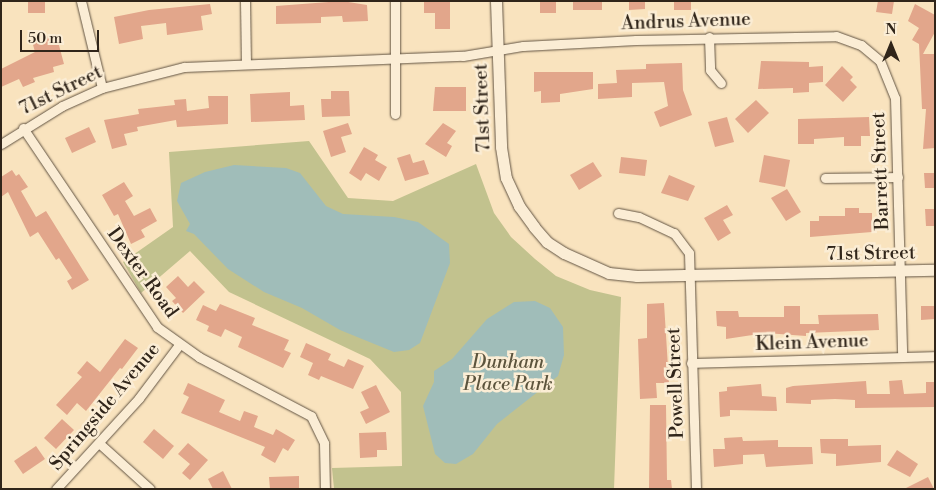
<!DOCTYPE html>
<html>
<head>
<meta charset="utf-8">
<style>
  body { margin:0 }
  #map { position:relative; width:936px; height:490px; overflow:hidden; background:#f9e3be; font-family:"Libre Bodoni",serif }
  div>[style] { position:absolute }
  .green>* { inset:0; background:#c2c28e }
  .water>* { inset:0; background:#a0bdb9 }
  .building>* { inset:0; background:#e2a68b }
  .roads { filter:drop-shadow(0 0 1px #625443) drop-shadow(0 0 1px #625443) }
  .minor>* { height:9px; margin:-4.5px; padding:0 4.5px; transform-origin:4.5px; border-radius:4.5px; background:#fbedd5 }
  .tertiary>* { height:11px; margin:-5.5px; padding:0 5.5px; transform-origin:5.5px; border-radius:5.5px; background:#fbedd5 }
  span { translate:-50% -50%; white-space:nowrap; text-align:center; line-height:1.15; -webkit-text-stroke:5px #fbedd5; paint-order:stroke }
  .street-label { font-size:19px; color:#30251a }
  .park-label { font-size:19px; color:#5c543d; font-style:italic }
  .frame { position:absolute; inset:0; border:2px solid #30251a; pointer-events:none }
  .north { position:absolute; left:866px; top:20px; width:50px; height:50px; -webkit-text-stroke:4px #fbedd5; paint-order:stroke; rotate:0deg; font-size:14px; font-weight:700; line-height:20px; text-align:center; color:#30251a }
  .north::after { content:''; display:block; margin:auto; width:18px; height:22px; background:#30251a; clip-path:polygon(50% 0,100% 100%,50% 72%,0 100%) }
  .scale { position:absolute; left:20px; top:30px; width:79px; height:22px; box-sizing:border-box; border:2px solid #30251a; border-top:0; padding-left:6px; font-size:15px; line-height:18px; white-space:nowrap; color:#30251a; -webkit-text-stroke:4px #fbedd5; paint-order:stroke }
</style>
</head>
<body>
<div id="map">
  <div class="green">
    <div style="clip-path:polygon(309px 141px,348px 198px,393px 201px,476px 164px,494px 213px,511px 237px,535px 259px,556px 276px,590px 290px,621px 297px,614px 489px,334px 489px,332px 468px,402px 466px,401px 392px,370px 359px,229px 292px,190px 251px,141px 293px,123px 262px,173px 227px,169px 152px)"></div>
  </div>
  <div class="water">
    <div style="clip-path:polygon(234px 165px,286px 168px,300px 173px,326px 206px,343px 214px,394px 217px,418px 222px,449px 244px,450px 263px,420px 343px,409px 350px,394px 352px,340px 330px,302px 308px,264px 292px,228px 269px,194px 234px,186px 231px,190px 224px,177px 201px,181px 183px,205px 172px)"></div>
    <div style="clip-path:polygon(535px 301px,550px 308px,563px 327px,564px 355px,558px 376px,497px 424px,473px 454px,456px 464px,445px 463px,435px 454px,423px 406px,434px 382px,434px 371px,452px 359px,487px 319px,514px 302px)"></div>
  </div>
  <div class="building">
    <div style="clip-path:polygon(28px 1px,45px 1px,45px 13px,28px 13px)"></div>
    <div style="clip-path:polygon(342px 1px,367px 5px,368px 21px,343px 22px,342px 16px,321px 17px,321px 23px,276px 24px,276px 6px)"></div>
    <div style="clip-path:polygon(424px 1px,450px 1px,450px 29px,435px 29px,435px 13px,424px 13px)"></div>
    <div style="clip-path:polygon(540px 1px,556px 1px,556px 13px,540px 13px)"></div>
    <div style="clip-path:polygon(573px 1px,602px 1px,602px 10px,573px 10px)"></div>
    <div style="clip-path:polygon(629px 1px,645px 1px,645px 9px,629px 10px)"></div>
    <div style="clip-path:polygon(674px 1px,691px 1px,691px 10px,674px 10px)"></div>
    <div style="clip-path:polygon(878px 1px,894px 1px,892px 14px,876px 12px)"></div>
    <div style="clip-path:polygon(210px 4px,212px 14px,201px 16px,203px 30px,167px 35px,166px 23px,141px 26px,143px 39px,119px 44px,114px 17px,149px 10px)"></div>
    <div style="clip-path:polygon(915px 4px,935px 15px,935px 32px,923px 54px,935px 54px,935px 148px,923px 149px,926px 109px,922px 109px,919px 44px,912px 40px,919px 28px,908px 21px)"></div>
    <div style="clip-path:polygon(56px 34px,64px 64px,53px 67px,54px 72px,33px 78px,35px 82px,23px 87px,19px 79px,1px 87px,1px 69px,35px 52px,32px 41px)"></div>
    <div style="clip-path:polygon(761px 61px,809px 62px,809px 67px,823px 66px,823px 82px,809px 83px,809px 92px,793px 93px,793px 88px,758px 89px)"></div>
    <div style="clip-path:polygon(682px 63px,683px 90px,692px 115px,660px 127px,654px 112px,668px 106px,664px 82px,632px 83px,632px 97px,598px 99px,598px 84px,617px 83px,616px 70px,646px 69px,646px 64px)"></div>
    <div style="clip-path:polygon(842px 66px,853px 77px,850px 80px,857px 87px,843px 102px,825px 85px)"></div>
    <div style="clip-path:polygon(534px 72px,593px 72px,593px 89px,560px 94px,560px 102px,541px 103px,541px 91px,534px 92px)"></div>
    <div style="clip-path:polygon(435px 87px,466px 87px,466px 111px,433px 111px)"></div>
    <div style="clip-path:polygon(331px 91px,349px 91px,350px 116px,322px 117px,321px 99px,331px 99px)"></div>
    <div style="clip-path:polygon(290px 92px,290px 106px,304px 105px,305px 120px,251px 122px,250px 94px)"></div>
    <div style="clip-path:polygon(208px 96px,228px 96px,228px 124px,177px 127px,176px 120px,137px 127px,138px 131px,124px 134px,127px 145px,112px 149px,104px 120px,139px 114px,138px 109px,175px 105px,174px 100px,186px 99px,187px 111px,209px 108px)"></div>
    <div style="clip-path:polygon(756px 100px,769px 113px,748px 133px,735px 119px)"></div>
    <div style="clip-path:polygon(727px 117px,734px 142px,715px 147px,708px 122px)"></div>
    <div style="clip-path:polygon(869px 117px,870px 136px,861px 136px,861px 146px,844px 146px,844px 137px,814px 139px,814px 144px,798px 144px,798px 119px)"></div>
    <div style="clip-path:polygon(348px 123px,352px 134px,341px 137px,346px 152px,331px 157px,323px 131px)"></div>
    <div style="clip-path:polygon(443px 123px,456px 131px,447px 143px,452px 146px,446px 157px,425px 144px)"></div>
    <div style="clip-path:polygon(89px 127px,96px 142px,72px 153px,65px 138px)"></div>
    <div style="clip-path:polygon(364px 147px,378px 155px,375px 160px,387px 167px,379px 181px,366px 173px,361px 181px,349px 173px)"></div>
    <div style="clip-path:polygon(410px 154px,413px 163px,424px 160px,429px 174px,405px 181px,397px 158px)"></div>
    <div style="clip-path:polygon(764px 155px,790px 160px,785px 187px,759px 182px)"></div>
    <div style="clip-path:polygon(621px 157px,647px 160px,645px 176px,619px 173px)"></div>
    <div style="clip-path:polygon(593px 162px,602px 176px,579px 190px,570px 175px)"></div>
    <div style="clip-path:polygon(12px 170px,16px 176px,19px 174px,28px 187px,21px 191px,36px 217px,46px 211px,89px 280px,72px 290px,67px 281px,72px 278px,59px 258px,56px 260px,38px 232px,30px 237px,8px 192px,1px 197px,1px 177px)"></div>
    <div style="clip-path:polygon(924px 173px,935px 173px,935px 188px,925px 188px)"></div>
    <div style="clip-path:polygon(669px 175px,695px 186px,688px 201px,661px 193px)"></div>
    <div style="clip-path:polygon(124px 182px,133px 196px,125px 201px,134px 216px,150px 208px,157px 221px,141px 230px,145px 237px,131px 244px,118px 214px,114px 216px,102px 195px)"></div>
    <div style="clip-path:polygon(787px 189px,801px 212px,786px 221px,771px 198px)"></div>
    <div style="clip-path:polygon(727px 205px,733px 215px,723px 220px,731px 233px,718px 241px,704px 218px)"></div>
    <div style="clip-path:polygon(845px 208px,859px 208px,859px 213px,872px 213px,872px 232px,810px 237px,810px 221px,819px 221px,819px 216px,845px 216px)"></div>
    <div style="clip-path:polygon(925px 209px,935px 209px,935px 226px,926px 226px)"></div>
    <div style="clip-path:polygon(178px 276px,188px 287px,194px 281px,205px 292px,183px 313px,172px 301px,176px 298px,166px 287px)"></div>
    <div style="clip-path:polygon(664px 303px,669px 383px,656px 383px,657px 398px,640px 399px,638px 339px,647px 338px,647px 304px)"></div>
    <div style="clip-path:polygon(220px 304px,255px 318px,252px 325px,289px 340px,284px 350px,291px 353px,283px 368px,238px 347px,242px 337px,225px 329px,221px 337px,207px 331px,209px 326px,196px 320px,203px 305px,216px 311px)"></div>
    <div style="clip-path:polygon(784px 306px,800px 306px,800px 324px,819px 324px,818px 315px,878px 314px,879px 330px,806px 333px,806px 336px,766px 333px,726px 339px,726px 327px,717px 326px,716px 311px,738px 311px,739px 317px,784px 317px)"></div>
    <div style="clip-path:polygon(921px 306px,935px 306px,935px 319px,921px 320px)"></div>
    <div style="clip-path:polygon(125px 339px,138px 348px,122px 369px,120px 368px,86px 411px,77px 403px,67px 415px,56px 405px,82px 377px,77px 373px,87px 361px,100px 372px)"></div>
    <div style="clip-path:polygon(306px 343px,331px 354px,328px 360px,344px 367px,348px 359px,364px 366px,353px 389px,321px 376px,319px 380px,308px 375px,313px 363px,300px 357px)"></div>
    <div style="clip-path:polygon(902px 380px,904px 394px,926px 393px,926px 382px,935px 382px,935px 407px,855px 408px,855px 400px,835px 399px,811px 400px,811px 404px,786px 403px,786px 388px,793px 386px,866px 381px,867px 394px,890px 394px,889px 381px)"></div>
    <div style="clip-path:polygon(188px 383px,225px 400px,219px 412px,240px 421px,244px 411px,258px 416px,254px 427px,273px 435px,276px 429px,295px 440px,288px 451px,283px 448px,275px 463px,261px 455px,265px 447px,181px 413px,189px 397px,183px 394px)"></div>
    <div style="clip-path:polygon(761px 384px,762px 396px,776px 397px,777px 411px,730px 410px,730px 416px,720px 417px,719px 392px,727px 391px,727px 387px)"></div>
    <div style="clip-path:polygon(376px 385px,390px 412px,366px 424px,360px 412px,369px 408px,361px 392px)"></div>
    <div style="clip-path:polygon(650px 405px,666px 405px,667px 480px,671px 480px,672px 489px,649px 489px)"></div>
    <div style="clip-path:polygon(62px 419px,74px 430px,56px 449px,44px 438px)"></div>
    <div style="clip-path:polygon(154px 429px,174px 446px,163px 459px,143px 442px)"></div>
    <div style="clip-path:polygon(386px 432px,387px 450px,377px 450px,377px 457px,360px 458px,359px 433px)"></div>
    <div style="clip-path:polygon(742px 437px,743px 441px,778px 440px,778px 447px,812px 447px,813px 464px,766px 467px,764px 454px,743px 455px,743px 464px,714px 467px,713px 449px,725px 449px,724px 438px)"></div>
    <div style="clip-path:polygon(820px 439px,848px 439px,848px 446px,881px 445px,881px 462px,836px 466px,836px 454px,821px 453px)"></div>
    <div style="clip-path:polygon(188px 443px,208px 460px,190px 480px,182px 473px,190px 464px,178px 454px)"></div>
    <div style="clip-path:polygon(36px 446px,45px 459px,23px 474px,14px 461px)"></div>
    <div style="clip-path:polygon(897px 450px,918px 464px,910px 477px,887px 465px)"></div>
    <div style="clip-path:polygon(223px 471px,232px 489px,213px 489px,208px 479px)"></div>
    <div style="clip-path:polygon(299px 476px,299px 488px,270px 489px,269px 477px)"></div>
    <div style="clip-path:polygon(928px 477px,934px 489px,904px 489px)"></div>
  </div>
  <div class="roads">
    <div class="minor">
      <div style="left:81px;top:1px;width:89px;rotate:76.4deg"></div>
      <div style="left:245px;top:1px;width:61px;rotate:89.1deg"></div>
      <div style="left:709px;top:37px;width:33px;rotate:88deg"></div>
      <div style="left:710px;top:70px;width:17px;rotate:50deg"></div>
      <div style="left:395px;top:114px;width:113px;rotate:-90deg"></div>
      <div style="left:23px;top:128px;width:240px;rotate:56deg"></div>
      <div style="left:157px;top:327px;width:52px;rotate:35.5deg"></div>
      <div style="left:199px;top:357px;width:127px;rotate:27.8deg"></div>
      <div style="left:311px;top:416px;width:30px;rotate:64deg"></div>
      <div style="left:324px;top:443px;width:46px;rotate:88.8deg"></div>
      <div style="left:1px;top:144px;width:72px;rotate:-31.9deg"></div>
      <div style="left:62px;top:106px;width:44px;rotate:-24.2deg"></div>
      <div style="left:102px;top:88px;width:85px;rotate:-14.4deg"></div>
      <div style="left:184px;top:67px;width:279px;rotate:-2.3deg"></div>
      <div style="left:463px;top:56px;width:61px;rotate:-9.5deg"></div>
      <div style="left:523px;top:46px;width:113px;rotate:-3deg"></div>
      <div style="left:636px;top:40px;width:200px;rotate:-1.1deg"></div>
      <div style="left:836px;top:36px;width:27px;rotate:20deg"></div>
      <div style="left:861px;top:45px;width:25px;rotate:40deg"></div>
      <div style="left:880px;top:61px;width:40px;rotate:68deg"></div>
      <div style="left:895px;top:98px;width:258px;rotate:88.4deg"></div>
      <div style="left:825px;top:178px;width:73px;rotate:-0.8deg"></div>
      <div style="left:618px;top:213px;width:21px;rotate:11deg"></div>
      <div style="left:639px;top:217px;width:38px;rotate:25deg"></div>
      <div style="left:674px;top:233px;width:25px;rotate:53deg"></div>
      <div style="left:689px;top:253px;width:236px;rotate:88.3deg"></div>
      <div style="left:691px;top:363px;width:244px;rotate:-1.6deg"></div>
      <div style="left:100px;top:444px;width:67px;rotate:42deg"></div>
      <div style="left:56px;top:489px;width:123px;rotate:-47.6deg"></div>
      <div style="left:139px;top:398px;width:66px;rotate:-53deg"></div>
    </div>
    <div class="tertiary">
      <div style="left:496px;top:1px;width:146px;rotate:88deg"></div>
      <div style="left:501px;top:147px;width:31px;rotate:81deg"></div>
      <div style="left:506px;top:178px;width:31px;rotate:65deg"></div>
      <div style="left:519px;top:206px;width:26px;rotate:54deg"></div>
      <div style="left:534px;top:227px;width:20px;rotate:49deg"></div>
      <div style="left:547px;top:242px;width:20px;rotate:33deg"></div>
      <div style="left:564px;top:253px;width:49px;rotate:24deg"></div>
      <div style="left:609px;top:273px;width:28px;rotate:6deg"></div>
      <div style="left:637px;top:276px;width:298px;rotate:-1.2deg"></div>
    </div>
  </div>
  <div class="street-label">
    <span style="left:686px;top:22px;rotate:-2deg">Andrus Avenue</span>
    <span style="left:61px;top:91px;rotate:-26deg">71st Street</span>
    <span style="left:483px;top:108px;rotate:-92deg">71st Street</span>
    <span style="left:881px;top:171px;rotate:-92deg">Barrett Street</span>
    <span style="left:871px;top:254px;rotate:-1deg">71st Street</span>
    <span style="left:142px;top:273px;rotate:54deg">Dexter Road</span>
    <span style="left:812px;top:343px;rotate:-2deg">Klein Avenue</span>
    <span style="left:676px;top:383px;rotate:-92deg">Powell Street</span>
    <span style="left:105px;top:407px;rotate:-50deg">Springside Avenue</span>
  </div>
  <div class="park-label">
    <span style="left:508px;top:374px">Dunham<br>Place Park</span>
  </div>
  <div class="frame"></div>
  <div class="north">N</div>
  <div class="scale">50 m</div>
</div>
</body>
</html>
